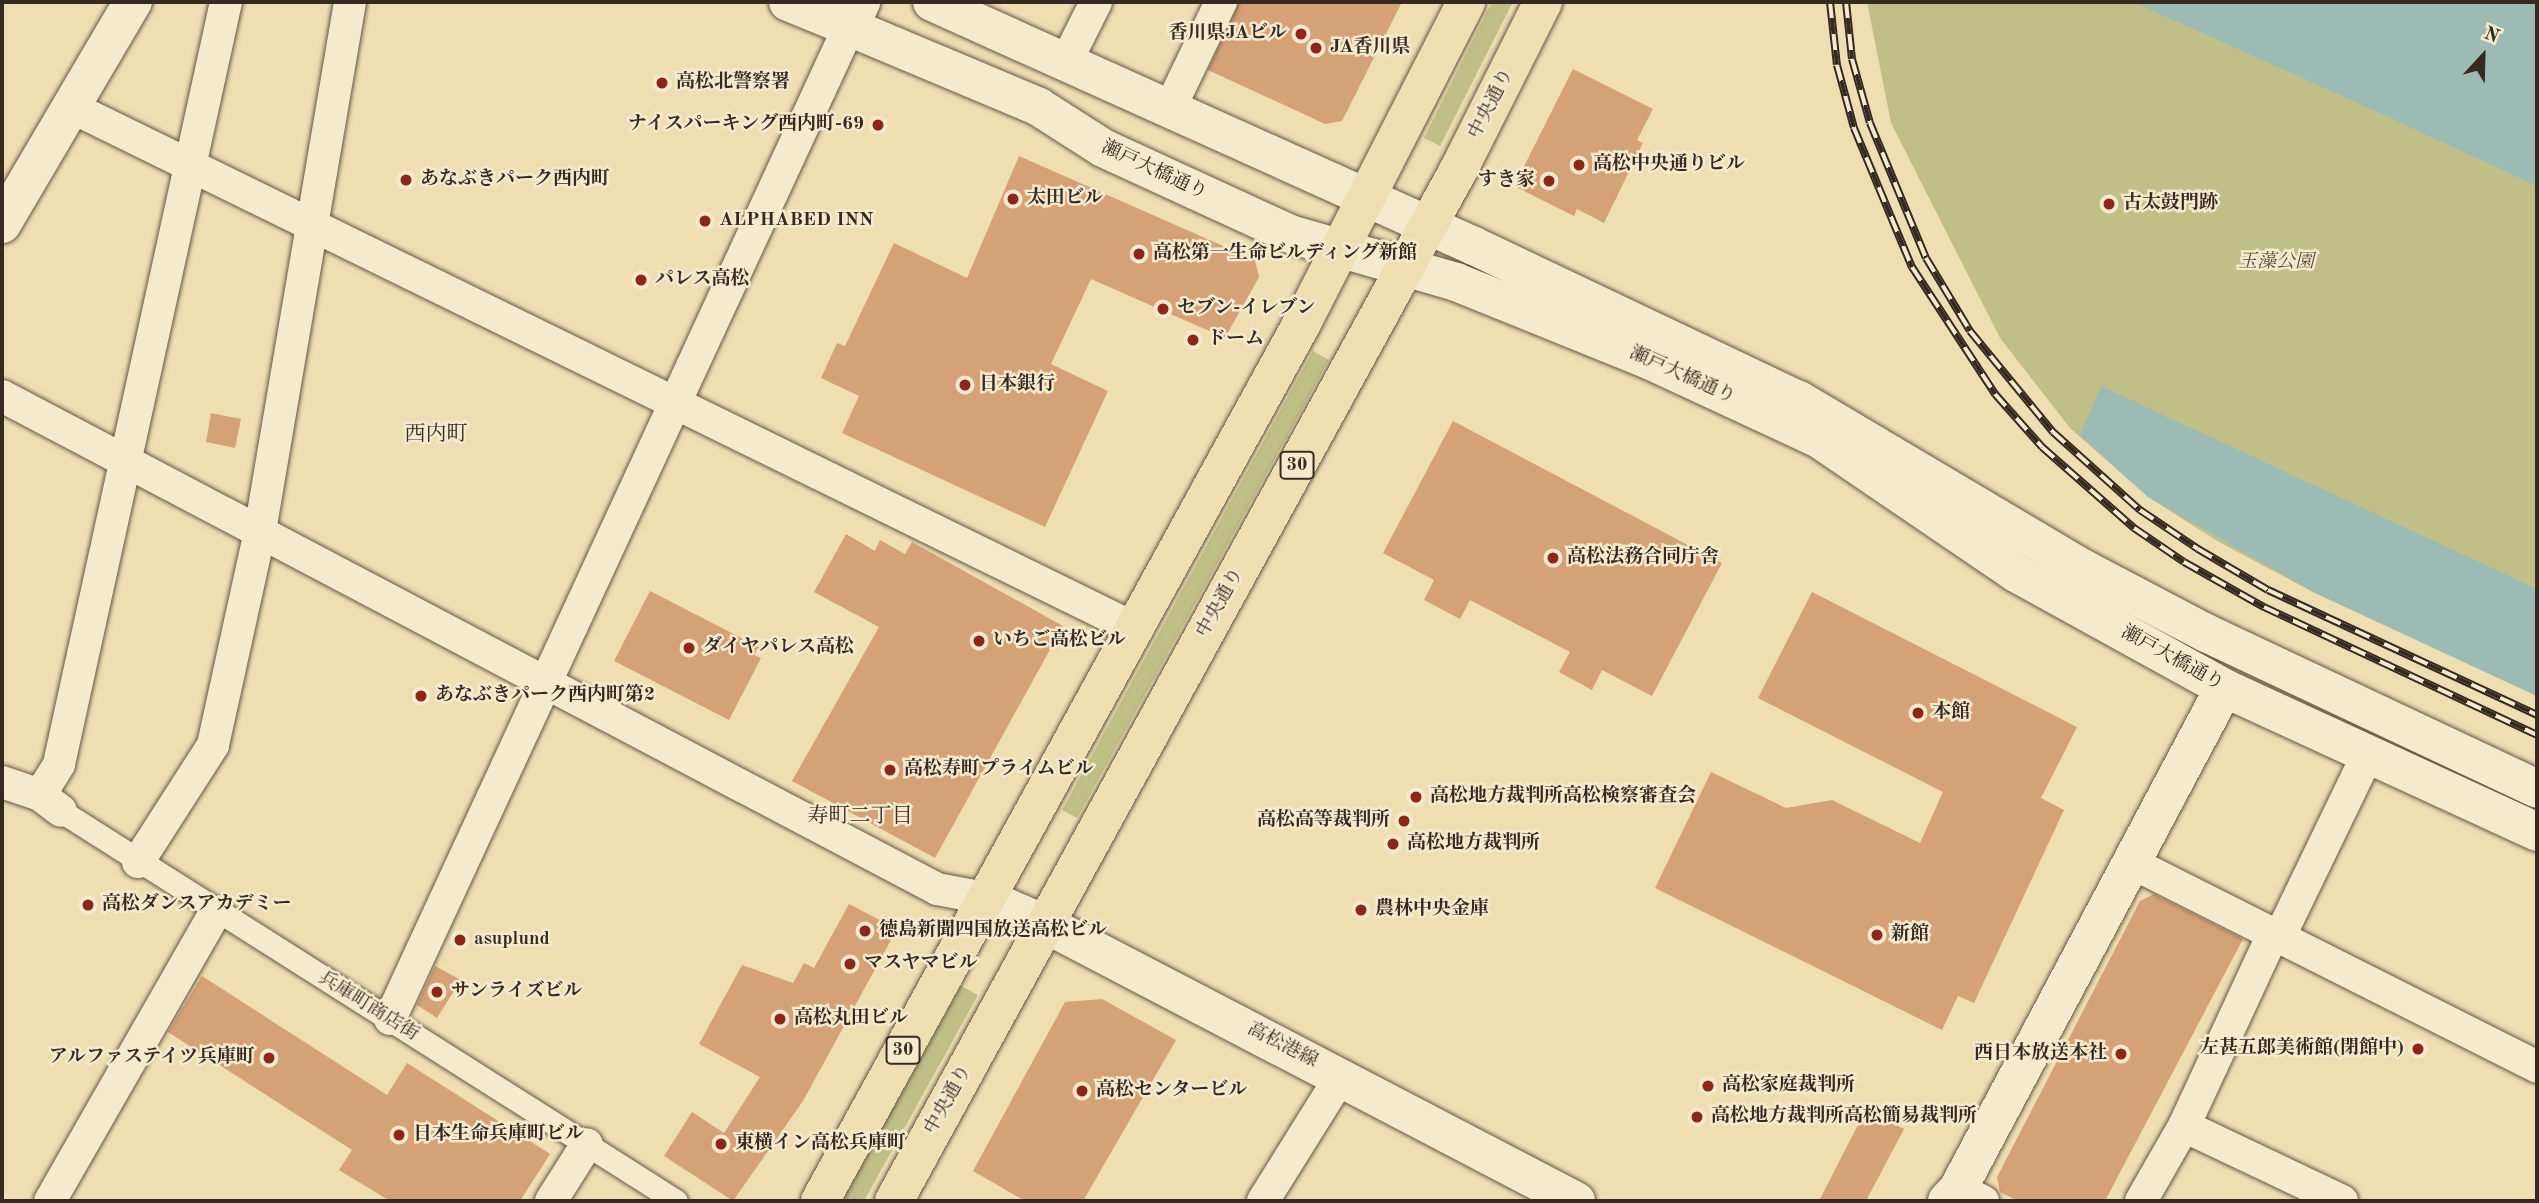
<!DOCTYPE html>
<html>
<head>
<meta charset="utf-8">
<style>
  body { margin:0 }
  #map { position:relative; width:2539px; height:1203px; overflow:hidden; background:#f0deb3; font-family:"Old Standard TT","Noto Serif JP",serif }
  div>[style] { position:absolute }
  .green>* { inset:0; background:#c1bf88 }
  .water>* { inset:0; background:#9bbbb4 }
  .building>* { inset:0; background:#d5a176 }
  .roads { filter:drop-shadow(0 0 2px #645646) drop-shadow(0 0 2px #645646) }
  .pedestrian>* { height:23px; margin:-11.5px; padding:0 11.5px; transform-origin:11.5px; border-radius:11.5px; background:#f5eace }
  .minor>* { height:32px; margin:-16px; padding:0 16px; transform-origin:16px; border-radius:16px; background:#f5eace }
  .tertiary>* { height:38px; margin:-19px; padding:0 19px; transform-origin:19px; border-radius:19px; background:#f5eace }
  .secondary>* { height:38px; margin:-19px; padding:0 19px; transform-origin:19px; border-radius:19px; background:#f5eace }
  .trunk>* { height:38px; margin:-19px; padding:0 19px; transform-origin:19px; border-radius:19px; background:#f0deb3 }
  .rail>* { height:8px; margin-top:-4px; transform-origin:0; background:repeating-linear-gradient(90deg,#f5eace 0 16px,#362922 0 32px); box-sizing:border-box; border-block:2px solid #362922 }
  .dots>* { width:19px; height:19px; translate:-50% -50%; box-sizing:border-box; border:4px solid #f5eace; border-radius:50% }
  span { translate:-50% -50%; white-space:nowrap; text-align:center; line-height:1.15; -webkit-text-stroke:5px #f5eace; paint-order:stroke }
  .shield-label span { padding:2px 5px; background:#f5eace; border:2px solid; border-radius:5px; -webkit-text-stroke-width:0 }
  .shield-label { font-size:18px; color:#362922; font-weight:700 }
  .poi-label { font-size:19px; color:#362922; font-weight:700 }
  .right { translate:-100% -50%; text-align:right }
  .left { translate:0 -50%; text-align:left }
  .street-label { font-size:19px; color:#362922 }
  .park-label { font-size:19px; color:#594e3c; font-style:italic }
  .neighbourhood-label { font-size:21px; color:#362922 }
  .frame { position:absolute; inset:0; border:4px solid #362922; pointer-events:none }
  .north { position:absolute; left:2448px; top:21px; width:70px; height:70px; -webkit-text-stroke:5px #f5eace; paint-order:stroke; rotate:22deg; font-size:19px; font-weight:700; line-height:28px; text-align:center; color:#362922 }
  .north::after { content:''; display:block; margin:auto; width:24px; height:32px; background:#362922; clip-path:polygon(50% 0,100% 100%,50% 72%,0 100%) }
</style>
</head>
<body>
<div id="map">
  <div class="green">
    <div style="clip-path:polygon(1492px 2px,1513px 2px,1440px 146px,1424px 138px)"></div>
    <div style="clip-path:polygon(1867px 2px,2537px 2px,2537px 696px,2313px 592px,2219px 542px,2148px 497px,2070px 428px,2000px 338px,1891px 123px)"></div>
    <div style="clip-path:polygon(1313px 351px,1329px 360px,1077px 818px,1062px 810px)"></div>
    <div style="clip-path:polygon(961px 986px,978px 995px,864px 1201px,842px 1201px)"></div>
  </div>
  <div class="water">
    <div style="clip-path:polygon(2133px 2px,2537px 2px,2537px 186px,2349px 99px)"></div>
    <div style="clip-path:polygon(2101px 386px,2537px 589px,2537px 696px,2313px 592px,2148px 497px,2080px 435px)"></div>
  </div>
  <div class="building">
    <div style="clip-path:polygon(1239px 2px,1402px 2px,1342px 121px,1325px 124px,1208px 70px)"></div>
    <div style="clip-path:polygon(1573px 69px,1653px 109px,1637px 140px,1643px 143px,1604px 223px,1577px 209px,1574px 216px,1514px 186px)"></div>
    <div style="clip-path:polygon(1019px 156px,1255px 260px,1259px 277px,1225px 338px,1091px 279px,1051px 364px,1108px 391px,1045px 527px,842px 433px,859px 396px,821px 378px,837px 343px,845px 346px,894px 243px,967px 278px)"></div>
    <div style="clip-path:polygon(211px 413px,241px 419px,235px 448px,206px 442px)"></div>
    <div style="clip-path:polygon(1453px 421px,1722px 563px,1652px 696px,1602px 670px,1592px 690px,1559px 672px,1570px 652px,1470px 600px,1460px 619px,1424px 600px,1434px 580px,1383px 553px)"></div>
    <div style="clip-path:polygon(846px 534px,875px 551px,880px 540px,905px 554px,912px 542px,1063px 626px,935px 858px,792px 781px,879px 627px,814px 592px)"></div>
    <div style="clip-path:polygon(650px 591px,759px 647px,754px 655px,761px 658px,729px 720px,614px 661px)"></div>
    <div style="clip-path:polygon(1812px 592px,2077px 727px,2041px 798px,2064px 810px,1974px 1003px,1958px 996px,1942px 1030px,1655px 888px,1711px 772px,1786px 808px,1832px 800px,1920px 843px,1943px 792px,1758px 698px)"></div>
    <div style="clip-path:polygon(2154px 894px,2243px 939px,2105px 1201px,2018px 1201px,2000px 1192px,1997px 1177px,2140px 901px)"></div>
    <div style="clip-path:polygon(849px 904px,897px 929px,803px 1101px,733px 1201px,664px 1156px,692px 1112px,724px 1133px,760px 1077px,699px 1044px,742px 965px,793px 983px,804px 963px,814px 968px)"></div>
    <div style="clip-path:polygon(435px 966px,461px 980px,437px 1018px,417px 1005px)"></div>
    <div style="clip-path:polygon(202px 976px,387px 1095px,407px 1063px,550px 1154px,520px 1201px,390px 1201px,339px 1170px,352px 1150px,168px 1032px)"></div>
    <div style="clip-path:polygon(1102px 999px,1176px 1040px,1083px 1201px,1025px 1201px,973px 1171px,1065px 1002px)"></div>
    <div style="clip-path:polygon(1866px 1109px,1904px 1129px,1866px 1201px,1819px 1201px)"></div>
  </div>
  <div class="roads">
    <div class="pedestrian">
      <div style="left:61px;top:811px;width:728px;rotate:32.38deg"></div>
    </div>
    <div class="minor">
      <div style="left:1066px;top:62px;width:67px;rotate:-63.4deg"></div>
      <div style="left:71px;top:107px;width:1184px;rotate:26.11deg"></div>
      <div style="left:1169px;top:110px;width:120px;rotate:-64.3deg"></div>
      <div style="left:2px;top:396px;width:1057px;rotate:27.8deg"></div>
      <div style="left:937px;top:889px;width:49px;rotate:10.6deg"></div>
      <div style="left:2px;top:782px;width:40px;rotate:18.9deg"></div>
      <div style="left:40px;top:795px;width:26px;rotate:37deg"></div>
      <div style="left:40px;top:795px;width:36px;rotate:-58deg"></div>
      <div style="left:59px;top:764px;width:780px;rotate:-77.64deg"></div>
      <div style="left:138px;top:862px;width:139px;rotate:-57.3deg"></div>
      <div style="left:213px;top:745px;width:219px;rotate:-77.6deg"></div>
      <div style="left:260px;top:531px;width:537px;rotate:-80.34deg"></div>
      <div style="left:2132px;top:863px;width:453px;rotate:26.7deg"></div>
      <div style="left:2279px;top:938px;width:204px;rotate:-64.2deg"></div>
      <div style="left:390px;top:1019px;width:1093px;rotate:-65.17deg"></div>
      <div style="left:2184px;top:1126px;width:175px;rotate:25.4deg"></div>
      <div style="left:1958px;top:1189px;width:28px;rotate:26deg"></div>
      <div style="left:50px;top:1201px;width:332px;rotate:-60.2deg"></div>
      <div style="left:551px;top:1201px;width:67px;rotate:-57.7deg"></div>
      <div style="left:1263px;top:1201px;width:147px;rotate:-58deg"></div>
      <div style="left:2141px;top:1201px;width:86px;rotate:-60.2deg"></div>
      <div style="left:2184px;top:1126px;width:212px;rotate:-65.1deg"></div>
    </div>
    <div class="tertiary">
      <div style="left:932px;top:2px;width:594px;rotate:24.24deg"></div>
      <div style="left:1474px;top:246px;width:360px;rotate:25.4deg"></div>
      <div style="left:1799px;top:400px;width:331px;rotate:30.7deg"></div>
      <div style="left:2084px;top:569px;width:138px;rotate:27.7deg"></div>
      <div style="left:2206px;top:633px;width:366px;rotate:25.2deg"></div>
      <div style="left:849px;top:27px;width:206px;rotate:22.8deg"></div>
      <div style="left:1039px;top:107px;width:76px;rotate:32.6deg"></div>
      <div style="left:1103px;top:148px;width:206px;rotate:24.7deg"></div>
      <div style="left:1290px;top:234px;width:173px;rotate:16.1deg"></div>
      <div style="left:1456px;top:282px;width:208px;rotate:22deg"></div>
      <div style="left:1649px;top:360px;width:187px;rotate:24.9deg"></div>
      <div style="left:1819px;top:439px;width:238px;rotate:34.2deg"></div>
      <div style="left:2016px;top:573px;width:238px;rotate:28.9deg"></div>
      <div style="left:2224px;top:688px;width:345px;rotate:24.7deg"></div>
      <div style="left:1947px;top:1201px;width:16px;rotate:-47deg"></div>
      <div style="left:1958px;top:1189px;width:567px;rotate:-62.03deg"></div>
    </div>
    <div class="secondary">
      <div style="left:788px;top:2px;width:66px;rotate:22.3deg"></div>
      <div style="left:849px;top:27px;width:28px;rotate:-64deg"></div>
      <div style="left:2px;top:224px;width:258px;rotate:-59.5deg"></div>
      <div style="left:985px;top:898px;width:65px;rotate:23.4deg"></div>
      <div style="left:1045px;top:924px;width:599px;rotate:27.55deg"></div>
    </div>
    <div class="trunk">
      <div style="left:820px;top:1201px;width:999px;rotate:-61.23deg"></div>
      <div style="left:1301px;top:325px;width:363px;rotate:-62.9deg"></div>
      <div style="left:894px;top:1201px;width:1177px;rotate:-61.3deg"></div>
      <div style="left:1459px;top:169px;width:187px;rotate:-63.3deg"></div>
    </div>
  </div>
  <div class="rail">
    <div style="left:1830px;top:2px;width:63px;rotate:83.7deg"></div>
    <div style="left:1837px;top:65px;width:65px;rotate:74.9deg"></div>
    <div style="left:1854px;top:128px;width:151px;rotate:67.4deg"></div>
    <div style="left:1912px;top:267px;width:152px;rotate:56.8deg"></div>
    <div style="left:1995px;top:394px;width:71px;rotate:48.4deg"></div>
    <div style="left:2042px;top:447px;width:123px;rotate:41.4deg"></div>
    <div style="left:2134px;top:528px;width:60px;rotate:34.2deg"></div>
    <div style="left:2184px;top:562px;width:92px;rotate:29.4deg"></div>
    <div style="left:2264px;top:607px;width:302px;rotate:25.1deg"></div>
    <div style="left:1846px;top:2px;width:57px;rotate:84deg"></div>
    <div style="left:1852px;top:59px;width:66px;rotate:74.3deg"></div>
    <div style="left:1870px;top:123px;width:146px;rotate:67.5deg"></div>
    <div style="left:1926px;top:258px;width:85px;rotate:58.9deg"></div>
    <div style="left:1970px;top:331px;width:131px;rotate:50.6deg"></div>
    <div style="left:2053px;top:432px;width:117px;rotate:41.9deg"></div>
    <div style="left:2140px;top:510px;width:70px;rotate:33.9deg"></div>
    <div style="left:2198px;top:549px;width:81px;rotate:30.4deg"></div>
    <div style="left:2268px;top:590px;width:297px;rotate:24.9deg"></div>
  </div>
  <div class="dots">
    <div style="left:1301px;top:34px;background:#8f2418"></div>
    <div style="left:1316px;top:48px;background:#8f2418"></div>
    <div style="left:662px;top:83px;background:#8f2418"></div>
    <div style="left:878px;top:125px;background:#8f2418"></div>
    <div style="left:1579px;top:165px;background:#8f2418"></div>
    <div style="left:406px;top:180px;background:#8f2418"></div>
    <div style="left:1549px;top:181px;background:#8f2418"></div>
    <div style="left:1013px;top:199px;background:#8f2418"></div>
    <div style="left:2109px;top:204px;background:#8f2418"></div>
    <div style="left:705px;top:221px;background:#8f2418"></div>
    <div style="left:1139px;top:254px;background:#8f2418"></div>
    <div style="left:641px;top:280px;background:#8f2418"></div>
    <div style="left:1163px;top:309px;background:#8f2418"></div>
    <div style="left:1193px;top:340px;background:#8f2418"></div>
    <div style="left:965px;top:385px;background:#8f2418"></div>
    <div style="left:1553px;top:558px;background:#8f2418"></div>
    <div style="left:979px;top:641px;background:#8f2418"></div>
    <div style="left:689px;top:648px;background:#8f2418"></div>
    <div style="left:421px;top:696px;background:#8f2418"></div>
    <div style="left:1918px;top:713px;background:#8f2418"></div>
    <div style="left:890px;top:770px;background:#8f2418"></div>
    <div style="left:1416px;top:797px;background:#8f2418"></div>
    <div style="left:1404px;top:821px;background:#8f2418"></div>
    <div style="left:1393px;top:844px;background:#8f2418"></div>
    <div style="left:88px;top:905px;background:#8f2418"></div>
    <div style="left:1361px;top:910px;background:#8f2418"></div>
    <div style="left:865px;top:931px;background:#8f2418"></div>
    <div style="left:1877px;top:935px;background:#8f2418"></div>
    <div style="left:460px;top:940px;background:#8f2418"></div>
    <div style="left:850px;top:964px;background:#8f2418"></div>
    <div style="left:437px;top:992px;background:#8f2418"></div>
    <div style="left:780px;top:1019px;background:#8f2418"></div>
    <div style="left:2418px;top:1049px;background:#8f2418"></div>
    <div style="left:2121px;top:1054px;background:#8f2418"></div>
    <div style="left:269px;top:1058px;background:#8f2418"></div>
    <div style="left:1708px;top:1086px;background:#8f2418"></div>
    <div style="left:1082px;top:1091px;background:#8f2418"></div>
    <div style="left:1697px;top:1117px;background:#8f2418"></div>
    <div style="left:399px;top:1135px;background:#8f2418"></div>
    <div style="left:721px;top:1144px;background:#8f2418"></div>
  </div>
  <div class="shield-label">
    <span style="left:1297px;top:465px">30</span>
    <span style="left:903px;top:1050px">30</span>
  </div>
  <div class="poi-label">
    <span class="right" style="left:1287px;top:34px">香川県JAビル</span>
    <span class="left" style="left:1330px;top:48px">JA香川県</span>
    <span class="left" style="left:676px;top:83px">高松北警察署</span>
    <span class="right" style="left:864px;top:125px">ナイスパーキング西内町-69</span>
    <span class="left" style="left:1593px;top:165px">高松中央通りビル</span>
    <span class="left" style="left:420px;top:180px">あなぶきパーク西内町</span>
    <span class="right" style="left:1535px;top:181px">すき家</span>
    <span class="left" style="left:1027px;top:199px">太田ビル</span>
    <span class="left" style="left:2123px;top:204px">古太鼓門跡</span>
    <span class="left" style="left:719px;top:221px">ALPHABED INN</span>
    <span class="left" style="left:1153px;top:254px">高松第一生命ビルディング新館</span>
    <span class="left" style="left:655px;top:280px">パレス高松</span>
    <span class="left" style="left:1177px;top:309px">セブン-イレブン</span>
    <span class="left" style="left:1207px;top:340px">ドーム</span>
    <span class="left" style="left:979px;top:385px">日本銀行</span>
    <span class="left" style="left:1567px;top:558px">高松法務合同庁舎</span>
    <span class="left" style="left:993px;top:641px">いちご高松ビル</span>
    <span class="left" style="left:703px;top:648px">ダイヤパレス高松</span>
    <span class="left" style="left:435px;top:696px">あなぶきパーク西内町第2</span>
    <span class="left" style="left:1932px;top:713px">本館</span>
    <span class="left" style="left:904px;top:770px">高松寿町プライムビル</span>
    <span class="left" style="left:1430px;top:797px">高松地方裁判所高松検察審査会</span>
    <span class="right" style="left:1390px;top:821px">高松高等裁判所</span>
    <span class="left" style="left:1407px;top:844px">高松地方裁判所</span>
    <span class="left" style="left:102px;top:905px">高松ダンスアカデミー</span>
    <span class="left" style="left:1375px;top:910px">農林中央金庫</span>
    <span class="left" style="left:879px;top:931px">徳島新聞四国放送高松ビル</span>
    <span class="left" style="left:1891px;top:935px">新館</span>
    <span class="left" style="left:474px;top:940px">asuplund</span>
    <span class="left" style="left:864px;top:964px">マスヤマビル</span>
    <span class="left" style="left:451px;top:992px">サンライズビル</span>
    <span class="left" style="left:794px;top:1019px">高松丸田ビル</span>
    <span class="right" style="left:2404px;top:1049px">左甚五郎美術館(閉館中)</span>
    <span class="right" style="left:2107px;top:1054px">西日本放送本社</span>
    <span class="right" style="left:255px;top:1058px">アルファステイツ兵庫町</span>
    <span class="left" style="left:1722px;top:1086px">高松家庭裁判所</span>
    <span class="left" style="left:1096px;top:1091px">高松センタービル</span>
    <span class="left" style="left:1711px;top:1117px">高松地方裁判所高松簡易裁判所</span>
    <span class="left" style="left:413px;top:1135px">日本生命兵庫町ビル</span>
    <span class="left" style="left:735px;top:1144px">東横イン高松兵庫町</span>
  </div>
  <div class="street-label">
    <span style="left:1492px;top:104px;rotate:-63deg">中央通り</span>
    <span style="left:1154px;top:171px;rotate:25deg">瀬戸大橋通り</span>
    <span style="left:1682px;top:376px;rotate:24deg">瀬戸大橋通り</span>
    <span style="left:1221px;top:603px;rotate:-61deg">中央通り</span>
    <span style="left:2172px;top:659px;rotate:29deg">瀬戸大橋通り</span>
    <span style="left:368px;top:1007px;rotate:32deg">兵庫町商店街</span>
    <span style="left:1282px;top:1046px;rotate:27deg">高松港線</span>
    <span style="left:949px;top:1100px;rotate:-61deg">中央通り</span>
  </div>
  <div class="park-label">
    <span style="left:2276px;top:263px">玉藻公園</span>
  </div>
  <div class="neighbourhood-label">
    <span style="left:436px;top:435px">西内町</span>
    <span style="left:860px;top:817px">寿町二丁目</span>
  </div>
  <div class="frame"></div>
  <div class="north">N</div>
</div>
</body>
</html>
